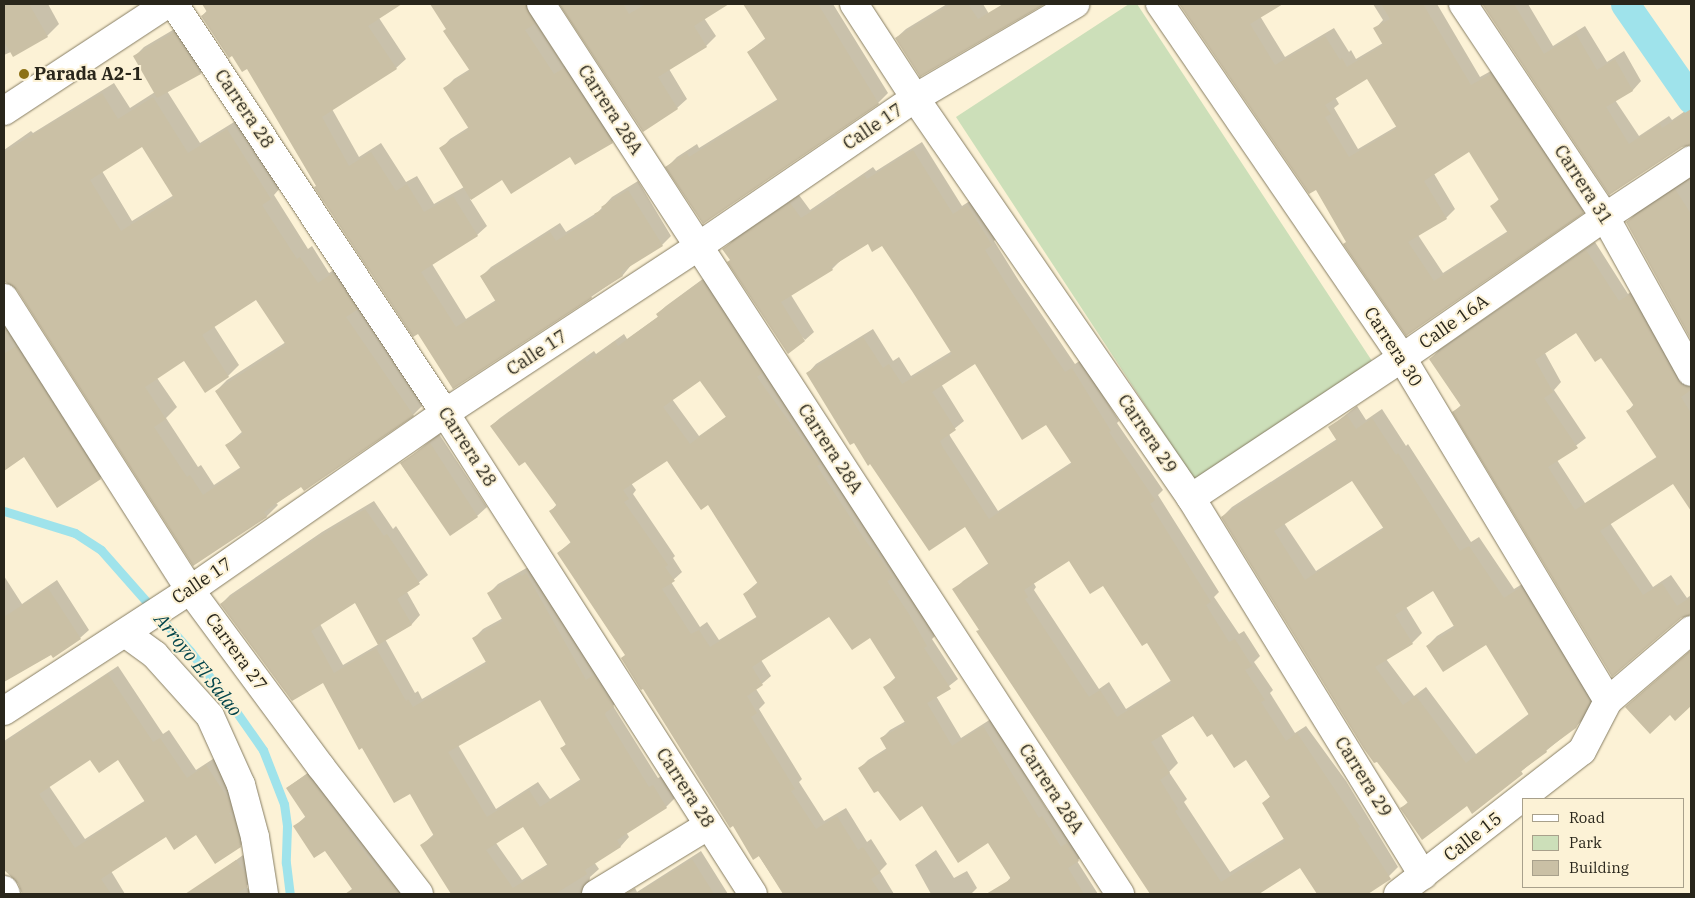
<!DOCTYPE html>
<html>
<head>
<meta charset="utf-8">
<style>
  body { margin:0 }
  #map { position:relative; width:1695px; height:898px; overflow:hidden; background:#fcf2d6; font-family:"IBM Plex Serif",serif }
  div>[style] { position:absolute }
  .green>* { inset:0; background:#ccdfb9 }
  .shadow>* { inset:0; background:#0003 }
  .stream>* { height:9px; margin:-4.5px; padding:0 4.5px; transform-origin:4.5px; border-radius:4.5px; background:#9fe3eb }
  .canal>* { height:29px; margin:-14.5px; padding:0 14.5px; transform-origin:14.5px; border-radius:14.5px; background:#9fe3eb }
  .building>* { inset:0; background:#cac0a5 }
  .roads { filter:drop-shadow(0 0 1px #867d63) drop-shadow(0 0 1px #867d63) }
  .street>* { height:28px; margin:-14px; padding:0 14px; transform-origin:14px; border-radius:14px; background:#fff }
  .secondary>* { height:28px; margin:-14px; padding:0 14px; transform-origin:14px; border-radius:14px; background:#fff }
  .dots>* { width:14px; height:14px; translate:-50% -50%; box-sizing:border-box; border:2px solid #fcf2d6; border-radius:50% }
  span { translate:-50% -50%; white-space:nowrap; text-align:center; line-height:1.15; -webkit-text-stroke:4px #fcf2d6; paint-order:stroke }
  .poi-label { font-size:18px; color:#29261b; font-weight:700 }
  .left { translate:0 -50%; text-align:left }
  .street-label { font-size:18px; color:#29261b }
  .water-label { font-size:19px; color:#04454b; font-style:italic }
  .frame { position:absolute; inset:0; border:5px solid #29261b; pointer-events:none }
  .legend { position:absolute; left:1522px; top:798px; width:162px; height:90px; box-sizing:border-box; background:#fcf2d6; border:1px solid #a8a08b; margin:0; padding:6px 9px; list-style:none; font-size:15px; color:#29261b }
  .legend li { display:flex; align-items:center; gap:10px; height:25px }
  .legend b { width:25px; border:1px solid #a8a08b }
</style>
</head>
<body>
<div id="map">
  <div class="green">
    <div style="clip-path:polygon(1129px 4px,1137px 4px,1374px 364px,1195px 481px,956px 117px)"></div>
  </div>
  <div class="shadow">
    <div style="clip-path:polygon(4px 4px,48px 4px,59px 24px,47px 36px,4px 55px)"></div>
    <div style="clip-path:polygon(213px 4px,400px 4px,379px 18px,406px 59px,396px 68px,332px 109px,359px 157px,381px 143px,406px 182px,417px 176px,434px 204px,464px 187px,441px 149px,450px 139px,469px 127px,445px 88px,454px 79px,470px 69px,432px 4px,539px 4px,544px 13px,535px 21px,564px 66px,574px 59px,622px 132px,612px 142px,502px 179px,470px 199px,487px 226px,477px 235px,432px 264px,466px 319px,496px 300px,481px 277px,491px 267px,560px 223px,566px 232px,598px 212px,612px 197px,638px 181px,671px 236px,662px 245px,632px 264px,623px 275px,591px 297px,453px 388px,419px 332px,318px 186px,248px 68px,233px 54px,202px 16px)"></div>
    <div style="clip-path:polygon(561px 4px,639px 5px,727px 4px,704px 18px,716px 36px,706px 46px,669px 69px,687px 99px,677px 108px,643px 130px)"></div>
    <div style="clip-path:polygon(745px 4px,833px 4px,888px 93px,878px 103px,703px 223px,667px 167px,677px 157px,697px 144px,699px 148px,778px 99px,748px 52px,766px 38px)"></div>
    <div style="clip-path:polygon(947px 4px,983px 4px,997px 27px,896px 38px,906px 29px)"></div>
    <div style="clip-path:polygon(evenodd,1180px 4px,1281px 4px,1260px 16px,1285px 57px,1334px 28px,1349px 52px,1351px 50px,1356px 59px,1383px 43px,1375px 29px,1383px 20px,1373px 4px,1437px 4px,1480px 77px,1500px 66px,1592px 203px,1583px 212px,1406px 334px,1316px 188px,1309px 192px,1180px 4px,1367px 77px,1397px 126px,1358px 149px,1334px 108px,1339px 104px,1335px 97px,1367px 77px,1180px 4px,1469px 150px,1500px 198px,1492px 206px,1508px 231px,1443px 273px,1418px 235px,1446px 218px,1455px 209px,1433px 172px,1469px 150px)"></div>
    <div style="clip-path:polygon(1484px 4px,1528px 4px,1553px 46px,1585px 26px,1607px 62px,1624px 51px,1641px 81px,1633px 90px,1615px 100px,1639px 136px,1669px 116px,1672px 120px,1691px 107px,1691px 143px,1682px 146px,1610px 194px)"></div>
    <div style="clip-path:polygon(evenodd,183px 24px,210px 63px,201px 73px,167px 91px,200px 143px,239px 119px,281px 187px,274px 195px,308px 249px,312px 246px,329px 273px,345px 263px,368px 297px,358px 307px,424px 404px,413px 415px,302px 486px,276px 503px,278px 505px,267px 516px,193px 564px,18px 289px,11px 283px,4px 281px,4px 150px,31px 131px,33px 133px,114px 83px,130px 108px,155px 92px,135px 56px,144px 47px,183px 24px,142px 145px,174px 195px,132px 221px,102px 171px,142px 145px,183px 24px,256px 299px,286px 342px,227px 380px,216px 391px,243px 431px,227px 445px,241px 467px,214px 485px,201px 465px,198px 467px,166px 418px,177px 407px,157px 378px,185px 359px,228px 376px,239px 365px,214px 326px,256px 299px)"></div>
    <div style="clip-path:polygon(evenodd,922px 142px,962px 206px,976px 197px,1000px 235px,994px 241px,1019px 281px,1075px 364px,1081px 360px,1119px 421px,1117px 423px,1163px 490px,1158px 495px,1219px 592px,1214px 597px,1239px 634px,1244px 631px,1260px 656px,1254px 662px,1273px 690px,1270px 693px,1295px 733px,1306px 726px,1346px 781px,1398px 867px,1389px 876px,1360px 894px,1318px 894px,1300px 866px,1257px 894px,1152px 894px,954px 590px,963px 581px,989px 563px,965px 525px,808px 373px,816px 364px,873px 329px,893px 361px,899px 357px,911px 376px,952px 351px,882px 244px,868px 242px,841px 260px,832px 269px,791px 295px,814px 332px,805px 340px,731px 260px,724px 249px,733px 240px,799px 195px,810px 210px,873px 167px,876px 171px,922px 142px,975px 362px,1047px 423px,1072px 462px,998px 511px,950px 436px,949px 433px,964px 421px,941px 384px,975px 362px,922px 142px,1069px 559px,1104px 584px,1147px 642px,1172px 680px,1126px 709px,1109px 682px,1099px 689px,1034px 590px,1036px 587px,1033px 582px,1069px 559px,922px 142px,1194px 715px,1246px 758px,1271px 796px,1263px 803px,1285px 838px,1230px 872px,1184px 802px,1187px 799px,1169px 772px,1178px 763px,1161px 735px,1194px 715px)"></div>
    <div style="clip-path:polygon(1691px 177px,1691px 338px,1627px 222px,1636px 213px)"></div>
    <div style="clip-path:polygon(evenodd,1595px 242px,1628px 294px,1639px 286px,1691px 377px,1691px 509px,1674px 482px,1610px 523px,1653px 587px,1671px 575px,1687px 598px,1691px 595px,1691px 614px,1681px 617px,1612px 675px,1454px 412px,1461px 405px,1430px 359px,1439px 350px,1595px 242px,1576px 332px,1601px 356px,1634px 404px,1628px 411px,1658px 456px,1585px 503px,1557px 460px,1586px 438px,1554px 390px,1561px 382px,1545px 353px,1576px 332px)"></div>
    <div style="clip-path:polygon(evenodd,711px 273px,917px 605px,935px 636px,932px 639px,958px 679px,936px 696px,961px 738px,991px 719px,1048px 811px,1051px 809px,1086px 852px,1077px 861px,1098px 894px,1012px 894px,1005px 884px,1011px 877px,989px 841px,922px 804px,879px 789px,860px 768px,868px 760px,887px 748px,882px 738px,890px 730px,906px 721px,885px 687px,896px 677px,871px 637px,829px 615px,761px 660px,771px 676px,756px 689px,765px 703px,759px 709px,802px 779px,799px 782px,824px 821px,846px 808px,867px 842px,871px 839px,887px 864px,880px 871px,894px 894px,784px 894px,558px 553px,572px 541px,551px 511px,557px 504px,525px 460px,491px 426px,500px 418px,594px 351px,596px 354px,624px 334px,627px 339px,659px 316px,657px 314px,666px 306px,711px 273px,700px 379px,727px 416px,699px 436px,672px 399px,700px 379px,711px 273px,667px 459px,708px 504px,758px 582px,744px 594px,758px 616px,719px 640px,707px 622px,700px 627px,671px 582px,682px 572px,673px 558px,675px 556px,633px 494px,636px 490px,631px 483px,667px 459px)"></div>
    <div style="clip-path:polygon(4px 298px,111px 467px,100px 478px,25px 455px,4px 469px)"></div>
    <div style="clip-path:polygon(evenodd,1357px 406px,1366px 420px,1382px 409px,1406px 446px,1408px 444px,1471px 542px,1479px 537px,1514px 589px,1532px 578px,1599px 691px,1586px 717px,1575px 727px,1472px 812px,1467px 804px,1402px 808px,1408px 802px,1222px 517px,1232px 507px,1337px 439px,1330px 427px,1357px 406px,1352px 479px,1384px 527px,1316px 571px,1284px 523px,1352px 479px,1357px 406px,1433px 590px,1455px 625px,1437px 636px,1427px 646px,1487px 643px,1530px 713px,1476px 754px,1426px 687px,1414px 696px,1386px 659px,1412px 643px,1422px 633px,1406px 607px,1433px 590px)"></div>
    <div style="clip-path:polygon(439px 434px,487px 507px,477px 516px,450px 534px,401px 464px)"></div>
    <div style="clip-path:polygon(evenodd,374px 501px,393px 529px,396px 526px,428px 575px,407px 592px,420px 615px,412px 624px,385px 639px,415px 693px,418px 691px,422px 699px,487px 661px,474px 638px,483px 629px,503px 618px,489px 593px,498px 584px,530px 566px,622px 697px,613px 706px,658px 778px,662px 776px,675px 798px,666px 807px,626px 832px,629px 837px,621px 846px,594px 862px,599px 869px,590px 877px,589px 885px,592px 894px,452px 894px,422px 845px,434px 834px,410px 792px,323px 682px,221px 604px,230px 595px,322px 532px,374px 501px,355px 602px,379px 644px,343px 665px,320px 624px,355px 602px,374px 501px,541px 698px,566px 744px,562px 748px,581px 779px,550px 799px,538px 782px,496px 809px,458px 745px,541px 698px,374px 501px,524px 825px,548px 864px,522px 880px,496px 843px,524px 825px)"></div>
    <div style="clip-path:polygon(4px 576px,22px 604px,57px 580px,89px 630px,80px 638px,4px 681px)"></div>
    <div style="clip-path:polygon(1691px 651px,1691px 704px,1675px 719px,1671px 714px,1636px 698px)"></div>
    <div style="clip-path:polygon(evenodd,118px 666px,163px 734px,169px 730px,196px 770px,216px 757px,249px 837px,240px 846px,196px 833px,166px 835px,111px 871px,125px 894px,23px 894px,21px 887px,4px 868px,4px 741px,118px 666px,90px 759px,119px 759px,146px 800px,85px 839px,49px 786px,90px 759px)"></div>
    <div style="clip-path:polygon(316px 767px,415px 894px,347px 894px,353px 889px,325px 850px,295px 826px,306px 816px,287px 788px)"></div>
    <div style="clip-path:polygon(936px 850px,954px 878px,967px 871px,977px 888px,971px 894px,931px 894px,915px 865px)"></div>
    <div style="clip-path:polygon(701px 851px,728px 894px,625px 894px,635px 888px,637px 892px)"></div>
    <div style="clip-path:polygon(243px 855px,251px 867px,253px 880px,246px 886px,252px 894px,213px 894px,205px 883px)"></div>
  </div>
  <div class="stream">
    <div style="left:4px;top:511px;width:74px;rotate:17.2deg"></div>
    <div style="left:75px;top:533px;width:31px;rotate:33deg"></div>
    <div style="left:101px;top:550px;width:135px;rotate:48.6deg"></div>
    <div style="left:190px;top:651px;width:74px;rotate:52.7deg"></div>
    <div style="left:235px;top:710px;width:49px;rotate:55deg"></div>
    <div style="left:263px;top:750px;width:58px;rotate:68.7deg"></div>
    <div style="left:284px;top:804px;width:22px;rotate:82deg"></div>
    <div style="left:287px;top:826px;width:37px;rotate:92deg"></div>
    <div style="left:286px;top:863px;width:31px;rotate:83deg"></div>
  </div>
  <div class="canal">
    <div style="left:1625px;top:4px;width:116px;rotate:55.2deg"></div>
  </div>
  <div class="building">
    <div style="clip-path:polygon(4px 4px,29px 4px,48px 37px,13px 57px,4px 41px)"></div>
    <div style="clip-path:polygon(202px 4px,402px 4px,368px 26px,397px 69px,322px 117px,349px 166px,371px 152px,396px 191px,407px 184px,424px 212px,453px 196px,478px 236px,421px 272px,456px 327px,496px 302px,480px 276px,550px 232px,556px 241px,596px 216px,594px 214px,603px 209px,601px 207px,628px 190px,663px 246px,621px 272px,623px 276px,591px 296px,592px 298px,453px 389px,418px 334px,413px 337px,314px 187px,316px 186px,247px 69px,242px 72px,232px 56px,229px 58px,201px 16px,207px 12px)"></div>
    <div style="clip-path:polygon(430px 4px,526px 4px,535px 24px,525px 30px,554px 74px,564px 68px,613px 143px,575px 165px,570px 157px,511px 194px,502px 180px,471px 200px,439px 148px,469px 129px,443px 88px,470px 71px,443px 31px,446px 29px)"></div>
    <div style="clip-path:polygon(559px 4px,623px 4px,629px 14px,646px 4px,729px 4px,694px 26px,707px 47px,658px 77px,678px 109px,643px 132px)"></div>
    <div style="clip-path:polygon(743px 4px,818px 4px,879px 104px,703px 224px,665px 167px,687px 153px,689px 157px,778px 101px,747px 52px,766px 40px)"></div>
    <div style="clip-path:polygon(951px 4px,968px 4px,978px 19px,1003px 4px,1045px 4px,920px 77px,895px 38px)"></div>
    <div style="clip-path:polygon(evenodd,1179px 4px,1283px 4px,1250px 24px,1275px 65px,1325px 36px,1340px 60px,1342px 58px,1347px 67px,1383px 45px,1373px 28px,1390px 19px,1381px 4px,1423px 4px,1471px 85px,1491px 74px,1584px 213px,1406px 336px,1343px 244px,1346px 242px,1316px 190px,1309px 194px,1179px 4px,1367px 79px,1397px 128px,1349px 157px,1325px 117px,1331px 114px,1325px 105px,1367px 79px,1179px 4px,1469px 152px,1499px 200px,1490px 206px,1508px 233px,1434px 281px,1408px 242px,1447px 219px,1424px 181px,1469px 152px)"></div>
    <div style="clip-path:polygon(1482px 4px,1514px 4px,1544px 54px,1576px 34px,1597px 70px,1615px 59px,1633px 91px,1606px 107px,1629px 144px,1660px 124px,1662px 128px,1691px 109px,1691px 145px,1682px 147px,1609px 195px)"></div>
    <div style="clip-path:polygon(174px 32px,201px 74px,157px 98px,133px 56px)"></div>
    <div style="clip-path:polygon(evenodd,102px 93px,118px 119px,153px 97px,188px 153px,227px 129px,271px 199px,262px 205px,297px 259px,300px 257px,318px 283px,333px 273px,358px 309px,346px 317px,414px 416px,304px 491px,301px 487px,264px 512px,267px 517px,193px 566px,17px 290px,4px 281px,4px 152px,102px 93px,142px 147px,174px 198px,121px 231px,90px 180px,142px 147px,102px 93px,256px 300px,286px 345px,215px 391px,243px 434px,225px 445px,241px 469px,203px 495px,190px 475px,187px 477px,154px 427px,166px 419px,145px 387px,184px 361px,205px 393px,229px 377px,202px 335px,256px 300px)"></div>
    <div style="clip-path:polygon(evenodd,913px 150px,953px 214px,967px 205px,992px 245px,985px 250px,1010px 290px,1065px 372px,1072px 368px,1111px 431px,1109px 432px,1155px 500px,1150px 504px,1211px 602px,1206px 605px,1229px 642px,1235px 639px,1252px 666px,1245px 670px,1265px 700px,1261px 702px,1286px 741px,1297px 733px,1360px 827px,1358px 828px,1391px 879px,1368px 894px,1317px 894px,1300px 868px,1259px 894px,1150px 894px,992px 655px,976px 631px,979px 630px,952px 589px,989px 565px,965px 527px,929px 551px,870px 464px,868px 466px,854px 443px,850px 445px,806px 373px,863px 337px,883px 368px,889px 364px,902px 384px,952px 354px,912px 291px,882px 246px,872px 252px,868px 244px,831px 267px,833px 270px,781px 302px,805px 341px,788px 354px,727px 262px,730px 260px,722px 249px,790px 203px,801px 218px,837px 195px,835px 193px,864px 175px,867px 179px,913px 150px,975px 364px,1022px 440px,1046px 425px,1072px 464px,989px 519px,942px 446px,940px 441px,956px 430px,932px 392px,975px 364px,913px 150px,1069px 561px,1090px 594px,1103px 586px,1142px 646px,1147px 643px,1172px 683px,1117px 717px,1100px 690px,1089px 697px,1025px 599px,1028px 597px,1024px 590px,1069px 561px,913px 150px,1193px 716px,1207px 737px,1212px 734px,1234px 768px,1246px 760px,1270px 797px,1262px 803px,1285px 841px,1221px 882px,1175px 811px,1178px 809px,1160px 780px,1170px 773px,1151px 742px,1193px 716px)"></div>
    <div style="clip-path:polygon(1675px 189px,1691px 214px,1691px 340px,1626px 222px)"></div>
    <div style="clip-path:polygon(evenodd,1586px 250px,1619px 301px,1630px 294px,1677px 380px,1683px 386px,1691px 388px,1691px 390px,1681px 397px,1691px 413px,1691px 511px,1673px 484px,1600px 531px,1643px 595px,1662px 583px,1677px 606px,1691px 597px,1691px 615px,1681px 618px,1612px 677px,1452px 412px,1461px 406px,1429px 359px,1586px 250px,1576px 333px,1595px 362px,1601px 358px,1634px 406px,1626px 411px,1657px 458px,1575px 510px,1548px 467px,1578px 448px,1544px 398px,1553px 392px,1535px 360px,1576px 333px)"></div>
    <div style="clip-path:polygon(evenodd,702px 280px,762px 373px,757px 377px,820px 464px,817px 466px,824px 477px,863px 537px,872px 550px,874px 549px,893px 578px,887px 581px,909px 614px,927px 646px,924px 648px,951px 689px,927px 703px,952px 746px,983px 726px,1039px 818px,1042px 816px,1061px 847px,1067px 843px,1079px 861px,1068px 868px,1084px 894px,986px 894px,1011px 879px,988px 843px,958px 863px,922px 806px,900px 821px,878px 791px,874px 793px,858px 768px,887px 750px,880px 738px,906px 724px,883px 687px,896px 679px,870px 638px,852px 650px,829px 617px,752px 667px,763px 685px,747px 696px,757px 713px,751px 717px,795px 789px,791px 791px,816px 829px,837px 816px,858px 850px,863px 847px,880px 873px,871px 879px,881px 894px,783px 894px,759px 856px,753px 860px,733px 826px,730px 828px,643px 689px,641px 690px,621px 658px,625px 655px,557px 553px,571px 543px,549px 511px,557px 506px,525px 462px,519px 466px,490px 426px,585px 359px,587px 362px,615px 341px,618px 346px,658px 317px,656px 314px,702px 280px,700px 381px,726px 417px,690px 444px,663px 407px,700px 381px,702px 280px,667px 461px,701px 510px,708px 505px,758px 584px,743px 594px,757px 618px,710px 647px,699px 630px,691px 634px,662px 589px,675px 581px,665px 567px,668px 565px,624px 502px,629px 499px,623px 490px,667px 461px)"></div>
    <div style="clip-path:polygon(16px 346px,101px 479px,57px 508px,24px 457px,4px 471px,4px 354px)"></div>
    <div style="clip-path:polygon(evenodd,1347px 415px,1356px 429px,1372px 418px,1396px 455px,1398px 453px,1460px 551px,1469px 546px,1504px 598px,1521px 587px,1590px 702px,1576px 728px,1546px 750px,1547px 752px,1521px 771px,1523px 774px,1472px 814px,1467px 806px,1422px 840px,1400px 808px,1408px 803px,1377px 762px,1374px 763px,1364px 749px,1221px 517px,1337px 441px,1328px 427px,1347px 415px,1352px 481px,1384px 529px,1305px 580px,1274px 531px,1352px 481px,1347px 415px,1433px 591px,1455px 628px,1426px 646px,1443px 672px,1486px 645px,1529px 715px,1466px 763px,1416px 696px,1403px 705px,1375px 667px,1413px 644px,1395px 615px,1433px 591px)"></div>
    <div style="clip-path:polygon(430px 443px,478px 517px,450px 536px,400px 463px)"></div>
    <div style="clip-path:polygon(evenodd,365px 509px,384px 536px,387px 534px,420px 584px,397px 599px,412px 625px,378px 645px,355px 603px,311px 631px,334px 673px,376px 648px,406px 701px,408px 699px,413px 707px,487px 664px,472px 638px,503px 621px,487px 593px,520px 574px,522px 576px,526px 573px,586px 680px,594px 675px,614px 707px,606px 712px,605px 715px,649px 787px,653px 785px,667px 808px,617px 840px,621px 847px,585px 870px,587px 874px,555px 894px,451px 894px,420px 845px,434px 836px,410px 794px,394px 803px,362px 748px,359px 750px,323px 683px,292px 701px,220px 604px,312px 541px,365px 509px,540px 700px,566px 745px,560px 748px,581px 781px,540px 807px,529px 790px,487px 817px,448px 752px,540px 700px,365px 509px,523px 827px,548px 866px,513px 888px,486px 850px,523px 827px)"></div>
    <div style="clip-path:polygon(48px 588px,81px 639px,53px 658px,51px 655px,4px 682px,4px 617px)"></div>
    <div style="clip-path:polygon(1691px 650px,1691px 706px,1675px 721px,1670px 715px,1650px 734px,1625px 707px)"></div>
    <div style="clip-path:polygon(evenodd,108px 674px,153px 742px,160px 738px,187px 778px,206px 765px,229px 800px,232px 812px,229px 813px,235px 821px,241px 847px,215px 864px,196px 835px,174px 850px,166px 837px,101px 879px,111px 894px,22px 894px,18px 883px,4px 870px,4px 743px,108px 674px,90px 760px,99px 773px,118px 760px,145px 802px,75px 848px,39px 794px,90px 760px)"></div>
    <div style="clip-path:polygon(307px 774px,378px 871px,380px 869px,399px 894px,345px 894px,352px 889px,325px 851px,314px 858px,293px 826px,306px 818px,286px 788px)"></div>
    <div style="clip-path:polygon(692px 859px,714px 894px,636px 894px)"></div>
    <div style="clip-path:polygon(236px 860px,245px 873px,247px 887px,236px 894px,185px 894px)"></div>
  </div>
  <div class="roads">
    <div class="street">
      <div style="left:174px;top:4px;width:491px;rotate:56.5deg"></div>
      <div style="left:445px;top:413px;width:571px;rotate:57.37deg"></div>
      <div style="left:541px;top:4px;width:1062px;rotate:56.95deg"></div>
      <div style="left:854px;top:4px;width:112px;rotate:57deg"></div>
      <div style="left:915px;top:98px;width:486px;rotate:55.4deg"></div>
      <div style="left:1191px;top:498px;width:443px;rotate:58.4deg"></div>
      <div style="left:1160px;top:4px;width:429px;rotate:55.6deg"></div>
      <div style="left:1402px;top:358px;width:400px;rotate:59deg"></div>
      <div style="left:1463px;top:4px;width:256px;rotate:56.3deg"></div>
      <div style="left:1605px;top:217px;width:177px;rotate:61deg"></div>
      <div style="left:4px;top:298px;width:346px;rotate:57.5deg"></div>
      <div style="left:190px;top:590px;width:220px;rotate:53.5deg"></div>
      <div style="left:321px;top:767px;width:160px;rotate:52.3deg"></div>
      <div style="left:1191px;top:498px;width:253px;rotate:-33.6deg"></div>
      <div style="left:1402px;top:358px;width:247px;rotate:-34.8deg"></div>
      <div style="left:1605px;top:217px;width:103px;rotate:-33.5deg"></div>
      <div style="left:125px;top:633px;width:37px;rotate:36deg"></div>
      <div style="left:155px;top:655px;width:82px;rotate:48deg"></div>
      <div style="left:210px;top:716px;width:76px;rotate:65.8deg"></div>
      <div style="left:241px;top:785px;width:54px;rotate:74.9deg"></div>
      <div style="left:255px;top:837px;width:58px;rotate:81deg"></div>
      <div style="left:4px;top:711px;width:222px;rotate:-33deg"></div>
      <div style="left:190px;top:590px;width:310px;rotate:-34.8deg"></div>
      <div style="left:445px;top:413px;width:304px;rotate:-33.3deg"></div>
      <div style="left:699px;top:246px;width:262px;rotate:-34.4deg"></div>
      <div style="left:915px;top:98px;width:186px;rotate:-30.4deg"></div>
      <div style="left:4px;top:890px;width:4px;rotate:63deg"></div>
      <div style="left:596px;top:894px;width:132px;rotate:-31.4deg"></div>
      <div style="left:1398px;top:894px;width:233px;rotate:-37.9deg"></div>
      <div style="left:1582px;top:751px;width:56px;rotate:-62.5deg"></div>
      <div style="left:1608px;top:701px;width:109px;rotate:-40.5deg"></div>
    </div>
    <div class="secondary">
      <div style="left:4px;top:111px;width:195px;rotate:-33.3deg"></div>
    </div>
  </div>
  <div class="dots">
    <div style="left:24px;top:74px;background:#8d7115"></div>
  </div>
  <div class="poi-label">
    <span class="left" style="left:34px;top:74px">Parada A2-1</span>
  </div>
  <div class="street-label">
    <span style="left:244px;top:109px;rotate:56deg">Carrera 28</span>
    <span style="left:610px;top:110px;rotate:57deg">Carrera 28A</span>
    <span style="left:873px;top:127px;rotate:-34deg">Calle 17</span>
    <span style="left:1583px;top:185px;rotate:57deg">Carrera 31</span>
    <span style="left:1454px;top:322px;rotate:-35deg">Calle 16A</span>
    <span style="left:1393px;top:347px;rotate:57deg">Carrera 30</span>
    <span style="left:537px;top:353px;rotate:-33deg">Calle 17</span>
    <span style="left:1147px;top:434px;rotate:56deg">Carrera 29</span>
    <span style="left:467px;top:447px;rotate:57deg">Carrera 28</span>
    <span style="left:830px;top:449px;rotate:57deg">Carrera 28A</span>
    <span style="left:202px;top:581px;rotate:-34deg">Calle 17</span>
    <span style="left:236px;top:652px;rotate:54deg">Carrera 27</span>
    <span style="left:1363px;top:777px;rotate:58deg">Carrera 29</span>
    <span style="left:685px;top:788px;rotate:57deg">Carrera 28</span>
    <span style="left:1051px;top:789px;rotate:57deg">Carrera 28A</span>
    <span style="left:1473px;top:837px;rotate:-38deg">Calle 15</span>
  </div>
  <div class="water-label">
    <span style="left:198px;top:665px;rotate:51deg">Arroyo El Salao</span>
  </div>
  <div class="frame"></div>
  <ul class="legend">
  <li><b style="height:6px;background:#fff"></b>Road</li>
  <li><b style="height:14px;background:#ccdfb9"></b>Park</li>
  <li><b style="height:14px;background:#cac0a5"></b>Building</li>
  </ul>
</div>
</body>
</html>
